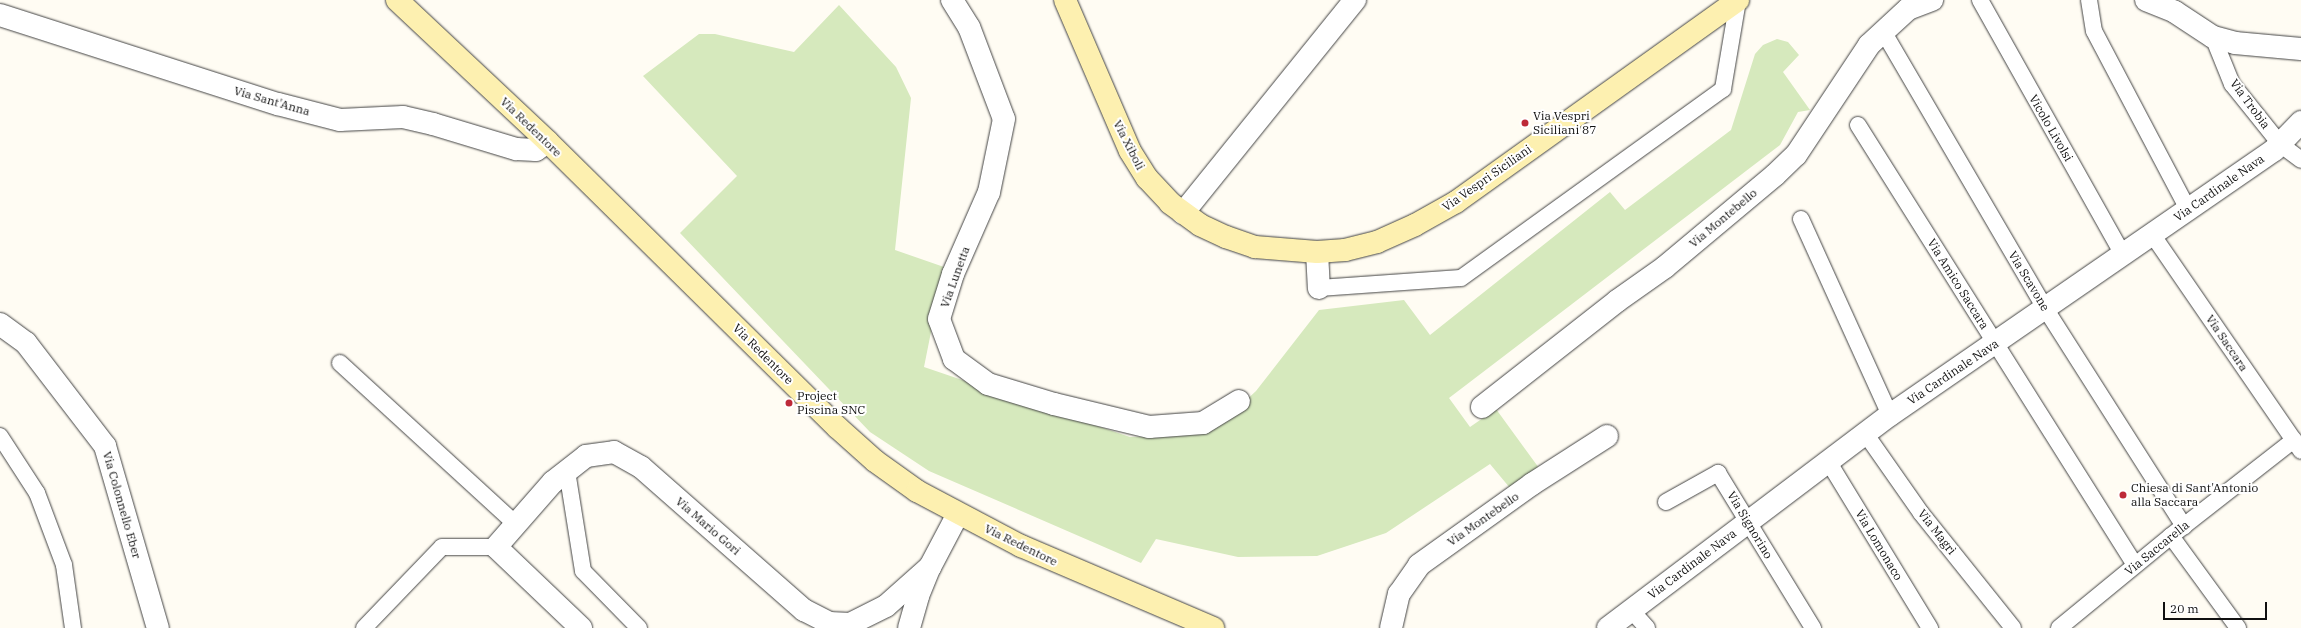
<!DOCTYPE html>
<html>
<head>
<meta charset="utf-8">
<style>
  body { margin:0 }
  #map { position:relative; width:2301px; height:628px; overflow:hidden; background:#fffcf3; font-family:"IBM Plex Serif",serif }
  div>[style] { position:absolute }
  .green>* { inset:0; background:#d6e9bd }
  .roads { filter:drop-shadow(0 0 1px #434343) drop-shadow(0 0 1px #434343) }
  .lane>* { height:16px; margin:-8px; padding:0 8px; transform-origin:8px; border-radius:8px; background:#fff }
  .street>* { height:22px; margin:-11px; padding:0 11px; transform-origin:11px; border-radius:11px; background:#fff }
  .secondary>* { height:22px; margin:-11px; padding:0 11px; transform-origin:11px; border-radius:11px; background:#fdf0b0 }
  .dots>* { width:11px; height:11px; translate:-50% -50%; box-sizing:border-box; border:2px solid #fff; border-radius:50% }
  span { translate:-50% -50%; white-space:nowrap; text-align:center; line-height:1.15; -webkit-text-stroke:4px #fff; paint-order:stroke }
  .street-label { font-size:12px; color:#101010 }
  .poi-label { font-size:12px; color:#101010 }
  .left { translate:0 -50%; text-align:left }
  .scale { position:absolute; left:2163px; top:602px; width:104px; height:18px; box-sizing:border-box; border:2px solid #101010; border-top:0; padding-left:5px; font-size:12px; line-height:14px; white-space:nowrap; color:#101010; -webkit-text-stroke:3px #fff; paint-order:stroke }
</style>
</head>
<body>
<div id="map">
  <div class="green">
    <div style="clip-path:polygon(839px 5px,896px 67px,911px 98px,895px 250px,944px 267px,924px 367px,1130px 437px,1172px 436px,1227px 418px,1256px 391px,1319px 310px,1404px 300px,1430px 335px,1610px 192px,1625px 210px,1731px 130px,1755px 54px,1763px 45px,1777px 39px,1788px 42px,1799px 55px,1783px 72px,1810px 110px,1798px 112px,1780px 145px,1449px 398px,1470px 427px,1496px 409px,1539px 468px,1510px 488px,1490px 464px,1386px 533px,1317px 556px,1238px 557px,1156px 539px,1141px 563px,929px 471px,870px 432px,680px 233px,737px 176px,643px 76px,699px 34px,715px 34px,794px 52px)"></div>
  </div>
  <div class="roads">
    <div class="lane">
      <div style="left:1980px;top:0;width:292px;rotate:60.7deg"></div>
      <div style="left:2089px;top:0;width:31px;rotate:81deg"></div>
      <div style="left:2094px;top:31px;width:201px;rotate:62.2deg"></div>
      <div style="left:1883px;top:31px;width:321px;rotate:59.7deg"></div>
      <div style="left:2045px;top:308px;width:259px;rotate:57.5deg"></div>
      <div style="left:2213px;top:37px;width:51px;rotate:68deg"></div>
      <div style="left:2232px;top:84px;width:77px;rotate:51.3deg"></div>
      <div style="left:2280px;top:144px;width:26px;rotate:37deg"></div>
      <div style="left:1858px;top:125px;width:520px;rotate:57.81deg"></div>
      <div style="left:1801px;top:219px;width:215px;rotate:65.6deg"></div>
      <div style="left:2152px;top:234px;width:263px;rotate:55.5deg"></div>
      <div style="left:1319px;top:288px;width:142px;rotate:-4deg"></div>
      <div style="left:1461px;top:278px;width:323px;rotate:-35.8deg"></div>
      <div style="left:1723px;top:89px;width:90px;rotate:-80.4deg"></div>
      <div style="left:340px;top:363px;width:239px;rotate:42.5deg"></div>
      <div style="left:1865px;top:433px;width:98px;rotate:55deg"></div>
      <div style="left:1921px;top:513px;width:147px;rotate:51.3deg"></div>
      <div style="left:0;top:436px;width:68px;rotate:57deg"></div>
      <div style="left:37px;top:493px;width:77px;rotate:69.4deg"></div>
      <div style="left:64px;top:565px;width:64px;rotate:81.9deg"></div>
      <div style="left:1828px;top:461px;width:196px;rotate:58.6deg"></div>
      <div style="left:567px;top:471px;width:101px;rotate:80.9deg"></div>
      <div style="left:583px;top:571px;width:80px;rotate:45.5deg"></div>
      <div style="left:1666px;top:502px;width:60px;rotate:-29.1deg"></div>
      <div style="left:1718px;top:473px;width:182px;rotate:58.5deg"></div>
      <div style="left:2171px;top:536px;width:114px;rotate:53.9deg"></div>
      <div style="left:1631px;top:610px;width:24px;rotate:48deg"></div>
      <div style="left:364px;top:628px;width:112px;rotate:-46.1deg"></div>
      <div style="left:442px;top:547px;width:54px"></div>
      <div style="left:2059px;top:628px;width:145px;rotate:-39.4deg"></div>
      <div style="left:2171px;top:536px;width:156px;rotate:-38deg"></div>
    </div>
    <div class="street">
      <div style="left:952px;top:0;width:32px;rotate:58deg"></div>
      <div style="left:969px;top:27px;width:98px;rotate:69.2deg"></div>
      <div style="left:1004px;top:119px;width:75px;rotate:101.6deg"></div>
      <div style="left:989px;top:192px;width:90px;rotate:113.7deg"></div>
      <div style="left:953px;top:274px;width:47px;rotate:107.3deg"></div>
      <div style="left:939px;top:319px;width:43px;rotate:69.4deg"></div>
      <div style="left:954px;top:359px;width:42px;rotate:36.3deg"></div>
      <div style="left:988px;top:384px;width:69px;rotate:16.9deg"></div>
      <div style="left:1054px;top:404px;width:98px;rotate:13.6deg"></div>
      <div style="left:1149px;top:427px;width:54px;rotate:-4.2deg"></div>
      <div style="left:1203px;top:423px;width:42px;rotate:-31.4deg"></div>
      <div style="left:2146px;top:0;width:31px;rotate:22deg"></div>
      <div style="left:2175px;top:12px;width:45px;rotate:33.3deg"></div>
      <div style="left:2213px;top:37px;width:23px;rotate:15deg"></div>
      <div style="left:2235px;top:43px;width:66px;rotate:5.2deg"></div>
      <div style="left:0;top:15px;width:292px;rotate:17.8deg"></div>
      <div style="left:278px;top:104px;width:64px;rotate:14.5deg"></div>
      <div style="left:340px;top:120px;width:63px;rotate:-2.7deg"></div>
      <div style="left:403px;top:117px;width:31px;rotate:13deg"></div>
      <div style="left:433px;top:124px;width:87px;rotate:16.8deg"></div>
      <div style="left:516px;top:149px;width:20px;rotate:3deg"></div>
      <div style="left:536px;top:150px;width:14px;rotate:-34deg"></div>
      <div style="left:1183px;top:213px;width:274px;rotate:-51.1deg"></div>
      <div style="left:1317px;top:252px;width:36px;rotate:87deg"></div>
      <div style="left:0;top:324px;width:32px;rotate:36deg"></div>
      <div style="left:26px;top:343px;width:130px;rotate:52.5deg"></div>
      <div style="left:105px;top:446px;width:190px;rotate:73.8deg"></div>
      <div style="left:1482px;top:407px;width:172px;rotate:-38.1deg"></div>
      <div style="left:1617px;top:301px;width:59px;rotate:-35.3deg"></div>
      <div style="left:1665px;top:267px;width:143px;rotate:-39.9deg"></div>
      <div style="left:1775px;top:175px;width:29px;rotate:-44deg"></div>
      <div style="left:1796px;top:155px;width:132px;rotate:-56.4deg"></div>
      <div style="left:1869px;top:45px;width:53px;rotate:-42.7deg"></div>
      <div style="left:1908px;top:9px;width:26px;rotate:-21deg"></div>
      <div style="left:581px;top:628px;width:117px;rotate:-136.4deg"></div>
      <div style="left:496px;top:547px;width:86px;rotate:-48.8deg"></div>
      <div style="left:553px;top:482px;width:42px;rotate:-38.2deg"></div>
      <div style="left:586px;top:456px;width:28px;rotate:-8deg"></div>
      <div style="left:614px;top:452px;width:31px;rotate:29deg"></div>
      <div style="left:641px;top:467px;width:217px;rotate:41.3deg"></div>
      <div style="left:804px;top:610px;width:28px;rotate:27deg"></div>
      <div style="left:829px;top:623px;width:21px;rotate:3deg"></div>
      <div style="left:850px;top:624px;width:40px;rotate:-26.6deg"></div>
      <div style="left:886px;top:606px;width:59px;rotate:-41.6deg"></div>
      <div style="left:909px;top:628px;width:33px;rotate:-74deg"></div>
      <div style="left:918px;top:596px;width:31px;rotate:-68deg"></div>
      <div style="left:930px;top:567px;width:60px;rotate:-62.2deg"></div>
      <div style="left:1391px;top:628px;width:35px;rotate:-77deg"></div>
      <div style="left:1399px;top:594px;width:35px;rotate:-55deg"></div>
      <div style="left:1419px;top:565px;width:139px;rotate:-35.6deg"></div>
      <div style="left:1532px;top:484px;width:89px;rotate:-32.6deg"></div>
      <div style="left:1608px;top:628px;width:353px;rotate:-37.1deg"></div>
      <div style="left:1890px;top:415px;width:467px;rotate:-34.6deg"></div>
      <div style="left:2274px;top:150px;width:39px;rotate:-46deg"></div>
    </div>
    <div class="secondary">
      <div style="left:397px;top:0;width:207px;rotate:43.2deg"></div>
      <div style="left:548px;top:142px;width:406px;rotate:44.6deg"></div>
      <div style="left:837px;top:427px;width:51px;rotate:41.8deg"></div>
      <div style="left:875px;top:461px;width:52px;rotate:35.5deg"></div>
      <div style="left:917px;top:491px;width:118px;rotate:27.9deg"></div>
      <div style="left:1021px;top:546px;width:209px;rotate:23.1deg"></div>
      <div style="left:1065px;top:0;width:164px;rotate:66.7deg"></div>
      <div style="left:1130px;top:151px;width:32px;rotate:58deg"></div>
      <div style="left:1147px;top:178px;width:34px;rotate:47deg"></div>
      <div style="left:1170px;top:203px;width:37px;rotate:36deg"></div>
      <div style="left:1200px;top:225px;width:29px;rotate:25deg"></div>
      <div style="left:1226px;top:237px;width:31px;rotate:19deg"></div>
      <div style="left:1255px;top:247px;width:62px;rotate:4.6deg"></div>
      <div style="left:1317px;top:252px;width:28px;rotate:-4deg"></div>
      <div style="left:1345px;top:250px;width:33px;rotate:-14deg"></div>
      <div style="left:1377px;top:242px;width:42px;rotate:-24.1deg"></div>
      <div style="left:1415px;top:225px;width:47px;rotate:-29.3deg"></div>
      <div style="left:1456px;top:202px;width:347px;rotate:-35.6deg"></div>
    </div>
  </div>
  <div class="dots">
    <div style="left:1525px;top:123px;background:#bd2a39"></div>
    <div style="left:789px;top:403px;background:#bd2a39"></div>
    <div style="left:2123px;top:495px;background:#bd2a39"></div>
  </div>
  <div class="street-label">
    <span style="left:272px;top:101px;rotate:16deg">Via Sant'Anna</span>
    <span style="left:2250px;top:104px;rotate:54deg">Via Trobia</span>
    <span style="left:531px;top:127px;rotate:44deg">Via Redentore</span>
    <span style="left:2051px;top:128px;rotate:60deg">Vicolo Livolsi</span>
    <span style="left:1129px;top:145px;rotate:63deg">Via Xiboli</span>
    <span style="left:1487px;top:178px;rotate:-35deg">Via Vespri Siciliani</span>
    <span style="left:2219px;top:188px;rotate:-35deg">Via Cardinale Nava</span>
    <span style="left:1723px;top:218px;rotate:-40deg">Via Montebello</span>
    <span style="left:955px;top:277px;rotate:-70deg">Via Lunetta</span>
    <span style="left:2029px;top:281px;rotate:59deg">Via Scavone</span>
    <span style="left:1958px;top:284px;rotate:58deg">Via Amico Saccara</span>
    <span style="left:2227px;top:343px;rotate:56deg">Via Saccara</span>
    <span style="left:763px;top:354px;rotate:45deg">Via Redentore</span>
    <span style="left:1953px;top:372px;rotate:-34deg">Via Cardinale Nava</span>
    <span style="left:122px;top:505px;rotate:74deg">Via Colonnello Eber</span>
    <span style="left:1483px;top:519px;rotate:-35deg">Via Montebello</span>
    <span style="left:1750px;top:525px;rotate:59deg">Via Signorino</span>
    <span style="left:708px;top:526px;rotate:41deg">Via Mario Gori</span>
    <span style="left:1937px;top:532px;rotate:52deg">Via Magrì</span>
    <span style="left:1021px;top:545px;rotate:26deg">Via Redentore</span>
    <span style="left:1879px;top:545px;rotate:59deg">Via Lomonaco</span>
    <span style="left:2157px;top:548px;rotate:-39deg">Via Saccarella</span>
    <span style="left:1692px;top:564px;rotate:-37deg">Via Cardinale Nava</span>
  </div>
  <div class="poi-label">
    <span class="left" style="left:1533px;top:123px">Via Vespri<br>Siciliani 87</span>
    <span class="left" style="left:797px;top:403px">Project<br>Piscina SNC</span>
    <span class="left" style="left:2131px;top:495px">Chiesa di Sant'Antonio<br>alla Saccara</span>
  </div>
  <div class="scale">20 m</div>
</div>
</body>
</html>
